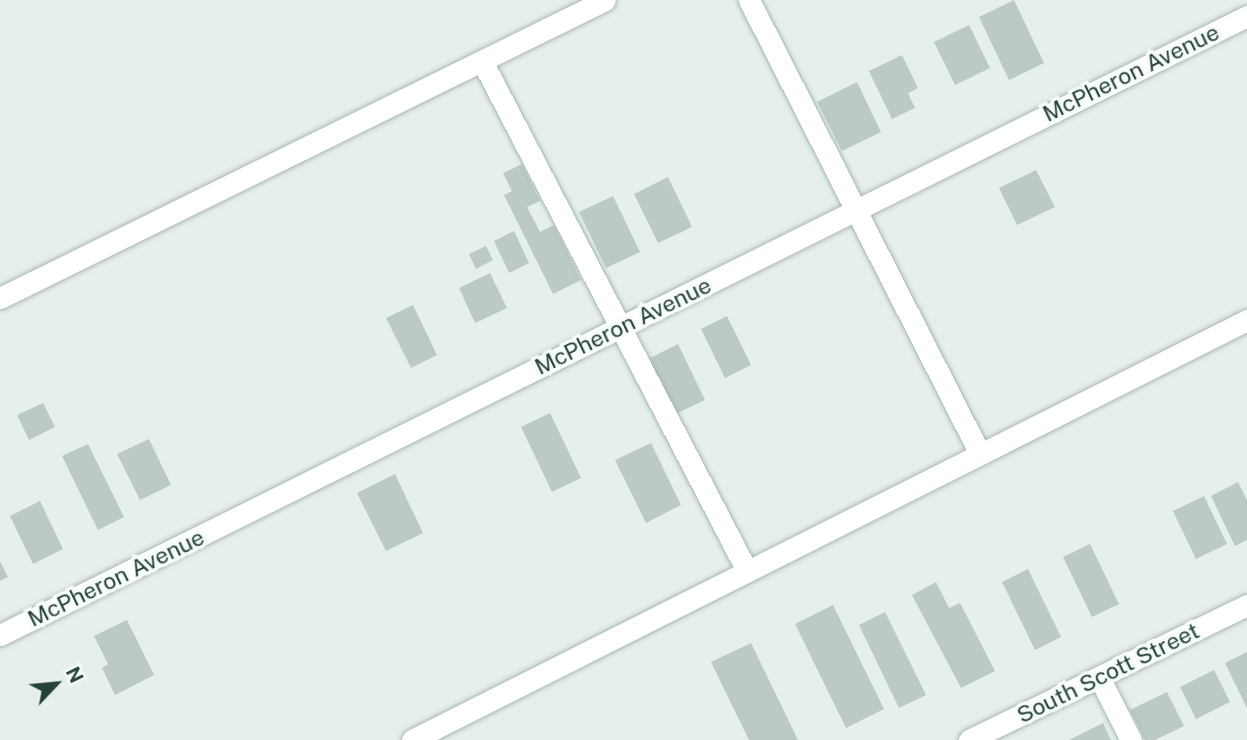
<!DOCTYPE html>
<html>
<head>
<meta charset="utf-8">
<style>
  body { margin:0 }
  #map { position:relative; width:1247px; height:740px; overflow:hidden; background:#e6efeb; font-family:"Public Sans",sans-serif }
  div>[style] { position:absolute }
  .building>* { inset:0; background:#bbcac4 }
  .roads { filter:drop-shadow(0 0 2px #a8b8b2) drop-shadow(0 0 2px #a8b8b2) }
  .minor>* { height:21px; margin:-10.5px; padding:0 10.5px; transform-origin:10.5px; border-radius:10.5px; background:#fff }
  span { translate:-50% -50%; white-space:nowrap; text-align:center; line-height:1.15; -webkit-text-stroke:7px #f7fbf9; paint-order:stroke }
  .street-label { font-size:23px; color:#24423a }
  .north { position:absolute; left:21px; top:649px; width:70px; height:70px; -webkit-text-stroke:5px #f7fbf9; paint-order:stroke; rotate:64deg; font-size:19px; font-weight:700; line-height:28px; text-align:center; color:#24423a }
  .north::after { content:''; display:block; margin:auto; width:24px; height:32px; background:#24423a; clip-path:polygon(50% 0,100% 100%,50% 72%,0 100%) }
</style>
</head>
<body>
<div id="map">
  <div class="building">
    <div style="clip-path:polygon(1014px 0,1044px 63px,1009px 80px,979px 17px)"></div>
    <div style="clip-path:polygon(969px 25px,990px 68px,955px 85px,934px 42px)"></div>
    <div style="clip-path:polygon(902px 55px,918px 88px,908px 93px,915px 108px,892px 119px,869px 71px)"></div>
    <div style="clip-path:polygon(857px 82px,881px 132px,842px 151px,817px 102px)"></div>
    <div style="clip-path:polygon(522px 164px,540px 201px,527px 207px,540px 232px,554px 225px,581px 280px,553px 294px,504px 195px,512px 191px,503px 173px)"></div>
    <div style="clip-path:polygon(1036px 170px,1055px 207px,1017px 225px,999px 188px)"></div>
    <div style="clip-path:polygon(668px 177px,692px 227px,658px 243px,634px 194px)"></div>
    <div style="clip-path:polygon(613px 196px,640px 252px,606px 268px,579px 212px)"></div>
    <div style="clip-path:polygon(514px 231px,529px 263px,509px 273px,494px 241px)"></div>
    <div style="clip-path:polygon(486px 246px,493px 260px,476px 269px,469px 254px)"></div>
    <div style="clip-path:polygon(490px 273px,507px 308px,475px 323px,459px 288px)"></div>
    <div style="clip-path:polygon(413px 305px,437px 355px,411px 368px,386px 318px)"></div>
    <div style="clip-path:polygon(727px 316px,751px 365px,725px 378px,701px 329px)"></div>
    <div style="clip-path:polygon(678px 344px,705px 400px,671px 416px,644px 361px)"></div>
    <div style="clip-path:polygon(43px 403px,55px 427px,29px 440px,17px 415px)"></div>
    <div style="clip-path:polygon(550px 413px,581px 478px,552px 492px,521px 427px)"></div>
    <div style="clip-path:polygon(149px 439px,171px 485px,140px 500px,117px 454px)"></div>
    <div style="clip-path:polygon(651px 443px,681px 505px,646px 523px,615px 460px)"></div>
    <div style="clip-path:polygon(88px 444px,124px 517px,98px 530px,62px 456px)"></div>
    <div style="clip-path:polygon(395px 474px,423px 533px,386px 551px,357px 493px)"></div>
    <div style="clip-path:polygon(1238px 482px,1247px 500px,1247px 540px,1235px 546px,1211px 496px)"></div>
    <div style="clip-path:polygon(1204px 496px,1227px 544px,1196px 559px,1173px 511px)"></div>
    <div style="clip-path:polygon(40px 501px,63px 549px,33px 564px,10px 516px)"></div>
    <div style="clip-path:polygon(1090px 544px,1119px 604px,1092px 617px,1063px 557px)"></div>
    <div style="clip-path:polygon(0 561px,8px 577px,0 581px)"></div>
    <div style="clip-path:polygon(1028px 569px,1061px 637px,1035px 650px,1002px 582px)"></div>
    <div style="clip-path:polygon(936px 582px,949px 608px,960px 603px,995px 671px,961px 688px,912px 595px)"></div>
    <div style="clip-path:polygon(833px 605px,884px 709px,846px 728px,795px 624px)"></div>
    <div style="clip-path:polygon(885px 612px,926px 695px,899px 708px,859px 625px)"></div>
    <div style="clip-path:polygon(127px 620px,154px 675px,115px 695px,102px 668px,108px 664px,94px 636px)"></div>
    <div style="clip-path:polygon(751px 643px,798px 740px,749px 740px,711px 662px)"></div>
    <div style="clip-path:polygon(1247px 652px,1247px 708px,1225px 663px)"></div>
    <div style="clip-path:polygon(1214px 670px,1230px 702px,1196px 719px,1180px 687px)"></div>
    <div style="clip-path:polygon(1167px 692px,1184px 726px,1155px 740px,1145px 740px,1130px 710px)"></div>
    <div style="clip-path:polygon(1103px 723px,1111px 740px,1069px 740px)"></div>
  </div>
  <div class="roads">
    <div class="minor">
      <div style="left:749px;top:0;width:509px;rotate:63.03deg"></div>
      <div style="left:482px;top:61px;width:575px;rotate:62.54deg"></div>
      <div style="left:0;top:298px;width:674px;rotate:-26.22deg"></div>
      <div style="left:0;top:635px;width:1392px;rotate:-26.4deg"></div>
      <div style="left:1099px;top:677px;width:71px;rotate:63.1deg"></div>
      <div style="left:412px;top:740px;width:935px;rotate:-26.7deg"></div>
      <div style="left:969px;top:740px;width:309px;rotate:-25.9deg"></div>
    </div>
  </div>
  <div class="street-label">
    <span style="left:1131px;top:73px;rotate:-26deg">McPheron Avenue</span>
    <span style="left:623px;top:326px;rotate:-26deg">McPheron Avenue</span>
    <span style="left:116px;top:578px;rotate:-26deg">McPheron Avenue</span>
    <span style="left:1108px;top:673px;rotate:-26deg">South Scott Street</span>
  </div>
  <div class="north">N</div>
</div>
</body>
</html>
